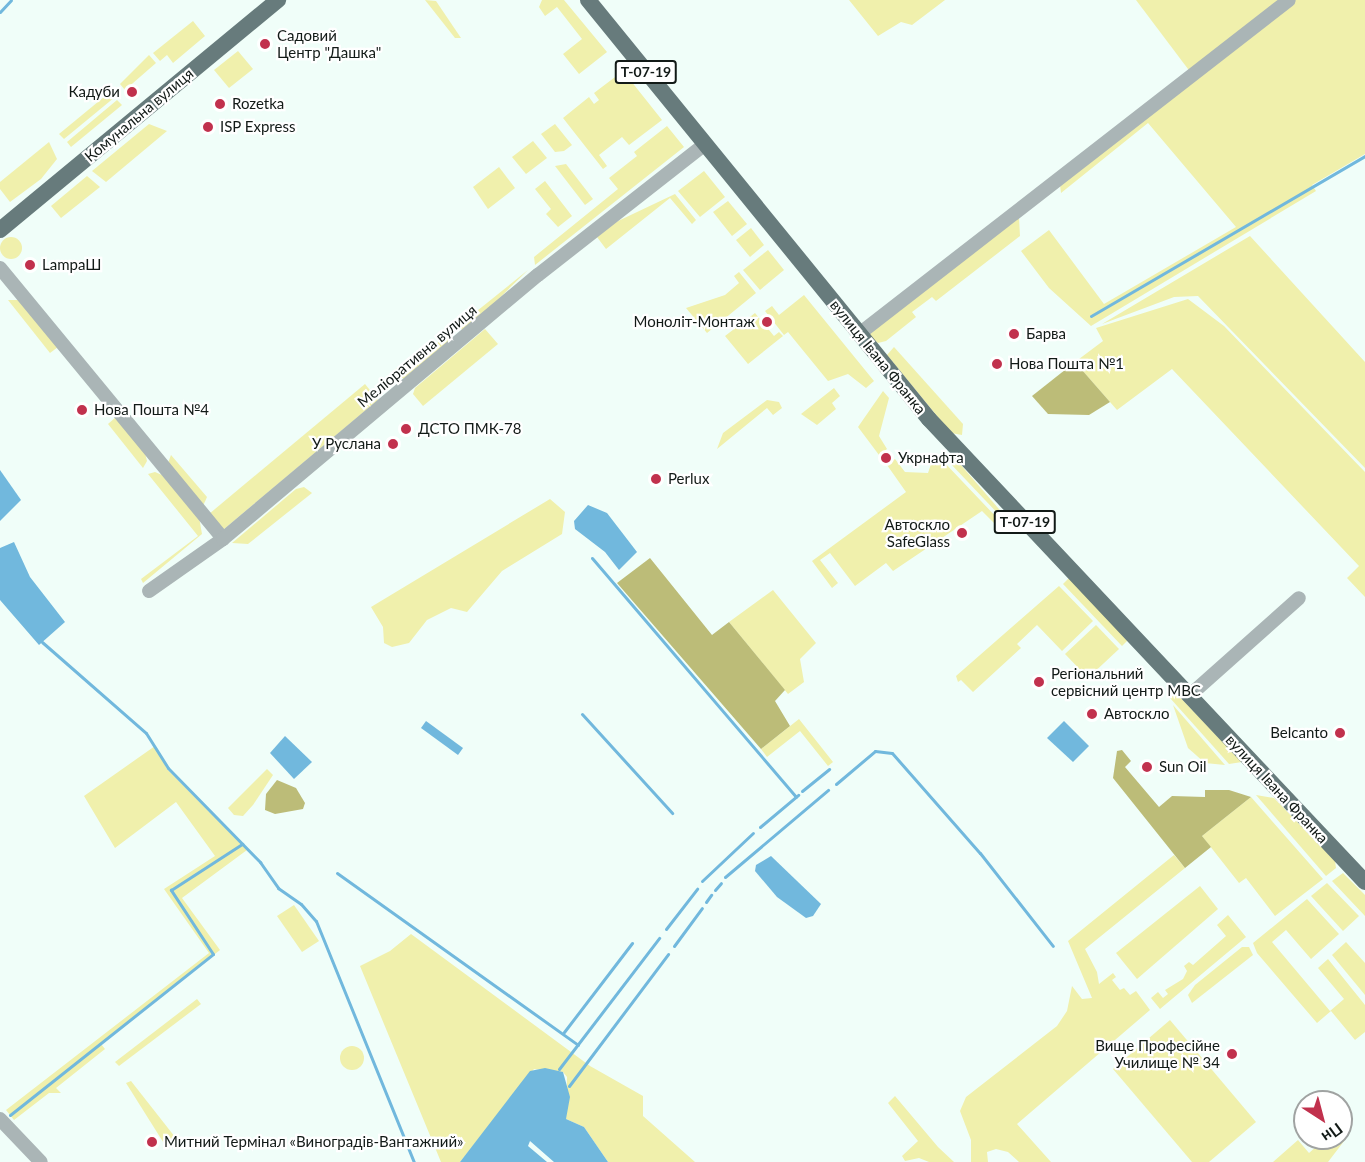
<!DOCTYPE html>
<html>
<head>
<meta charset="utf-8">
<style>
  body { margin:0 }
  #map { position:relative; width:1365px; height:1162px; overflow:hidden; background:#f0fef9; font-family:Lato,sans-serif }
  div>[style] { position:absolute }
  .green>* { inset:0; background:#f0f0ac }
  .round { border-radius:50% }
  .forest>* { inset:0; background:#bcbc78 }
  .water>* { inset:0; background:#71b8dd }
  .stream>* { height:3px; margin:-1.5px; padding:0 1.5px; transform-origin:1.5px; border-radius:1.5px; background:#71b8dd }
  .minor>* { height:14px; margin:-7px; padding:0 7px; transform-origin:7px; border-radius:7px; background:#aab5b6 }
  .major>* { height:16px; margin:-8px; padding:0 8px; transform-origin:8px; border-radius:8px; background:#677b7c }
  .dots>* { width:16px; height:16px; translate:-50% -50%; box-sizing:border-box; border:3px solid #fff; border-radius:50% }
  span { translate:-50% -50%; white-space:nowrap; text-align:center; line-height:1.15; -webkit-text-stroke:4.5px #fff; paint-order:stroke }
  .shield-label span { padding:2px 4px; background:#fff; border:2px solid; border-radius:4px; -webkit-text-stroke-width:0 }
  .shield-label { font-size:14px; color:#121a17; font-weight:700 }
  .poi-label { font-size:15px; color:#121a17 }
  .left { translate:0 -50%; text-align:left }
  .right { translate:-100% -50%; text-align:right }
  .street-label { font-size:15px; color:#121a17 }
  .north { position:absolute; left:1293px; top:1090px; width:60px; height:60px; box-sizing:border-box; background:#fff; border:2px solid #a0a3a2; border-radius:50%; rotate:144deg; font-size:16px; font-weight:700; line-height:24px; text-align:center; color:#121a17 }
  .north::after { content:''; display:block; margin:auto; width:21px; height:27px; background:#c1314d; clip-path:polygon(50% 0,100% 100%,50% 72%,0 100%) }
</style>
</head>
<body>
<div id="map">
  <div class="green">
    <div style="clip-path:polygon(425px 0,436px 1px,461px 38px,455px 38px)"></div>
    <div style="clip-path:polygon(542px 0,564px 0,607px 52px,579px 74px,563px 54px,582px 39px,557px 7px,545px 16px,539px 7px)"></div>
    <div style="clip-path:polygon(849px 0,945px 0,912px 25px,901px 22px,878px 36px)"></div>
    <div style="clip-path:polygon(1136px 0,1284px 0,1191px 73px)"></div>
    <div style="clip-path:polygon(1295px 0,1365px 0,1365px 154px,1312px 185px,1316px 191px,1091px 326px,1049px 288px,1021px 251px,1049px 230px,1104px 304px,1236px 227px,1148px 123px,1061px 193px,1060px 185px)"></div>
    <div style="clip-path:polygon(193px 21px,205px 36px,173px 63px,167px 55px,160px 61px,153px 53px)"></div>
    <div style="clip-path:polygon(238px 51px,253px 69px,229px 88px,214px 70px)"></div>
    <div style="clip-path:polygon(149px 55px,156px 63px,125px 90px,120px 84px)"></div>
    <div style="clip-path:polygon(623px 71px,662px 120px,629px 145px,622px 137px,599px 155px,607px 166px,603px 169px,563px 118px,589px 97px,594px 104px,599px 100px,594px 93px)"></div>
    <div style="clip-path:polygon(110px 92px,115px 97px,64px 139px,59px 134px)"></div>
    <div style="clip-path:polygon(117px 100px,122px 105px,71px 147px,67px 142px)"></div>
    <div style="clip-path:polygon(149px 124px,167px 131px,106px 182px,92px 171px)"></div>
    <div style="clip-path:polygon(555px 124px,572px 145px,564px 151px,555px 152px,541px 134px)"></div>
    <div style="clip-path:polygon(667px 126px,684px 147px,535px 265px,534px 257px,618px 189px,609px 178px,637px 156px,634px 152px)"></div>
    <div style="clip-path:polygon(533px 141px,547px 158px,526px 174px,512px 157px)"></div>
    <div style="clip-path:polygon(49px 142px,57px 159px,41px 179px,10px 202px,0 189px,0 182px)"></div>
    <div style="clip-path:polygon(566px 164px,593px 199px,585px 205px,555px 166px)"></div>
    <div style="clip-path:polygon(499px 167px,515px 188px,488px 209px,473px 187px)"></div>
    <div style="clip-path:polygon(704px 171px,725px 197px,700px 217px,678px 191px)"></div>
    <div style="clip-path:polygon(87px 176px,100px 187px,61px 218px,51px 206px)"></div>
    <div style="clip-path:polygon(545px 181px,572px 216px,558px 227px,546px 214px,551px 209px,535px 189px)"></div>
    <div style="clip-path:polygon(675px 194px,696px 220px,692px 224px,670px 198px,606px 249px,597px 237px,616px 222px)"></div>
    <div style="clip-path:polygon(728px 201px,747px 224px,732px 236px,713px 212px)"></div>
    <div style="clip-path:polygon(1019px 217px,1020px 236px,936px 301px,932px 297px,912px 312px,916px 317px,886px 341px,878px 343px,870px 336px,870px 331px)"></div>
    <div style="clip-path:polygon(751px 228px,764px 245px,750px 257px,736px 240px)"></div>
    <div style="clip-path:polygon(1250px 236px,1365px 362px,1365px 468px,1198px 296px,1174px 297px,1102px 324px)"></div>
    <div class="round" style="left:0;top:237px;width:22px;height:22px"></div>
    <div style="clip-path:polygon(768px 250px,784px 270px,760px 290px,743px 270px)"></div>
    <div style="clip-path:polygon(528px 270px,479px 318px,463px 330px,457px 327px)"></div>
    <div style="clip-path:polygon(739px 272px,756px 293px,707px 333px,686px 308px,725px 295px,739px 283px,734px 276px)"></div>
    <div style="clip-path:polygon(804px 295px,874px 381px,866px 388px,848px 374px,828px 381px,788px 332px,784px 335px,765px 311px,772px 306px,779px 315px)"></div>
    <div style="clip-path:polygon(1188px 299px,1224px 326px,1365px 472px,1365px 597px,1347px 578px,1359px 566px,1172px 369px,1117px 410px,1075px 362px,1103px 341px,1096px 328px)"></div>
    <div style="clip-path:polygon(8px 300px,19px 300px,58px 347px,50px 353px)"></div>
    <div style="clip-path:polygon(755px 313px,774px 336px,779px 332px,783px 336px,748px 364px,725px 336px)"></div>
    <div style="clip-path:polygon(485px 329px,498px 344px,423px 406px,413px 394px,415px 388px)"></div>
    <div style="clip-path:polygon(450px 332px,451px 341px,404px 379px,392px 372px,430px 342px,434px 346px)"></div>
    <div style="clip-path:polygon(894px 347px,963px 424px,962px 435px,951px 433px,887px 355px)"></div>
    <div style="clip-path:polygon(365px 384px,378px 400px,223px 530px,209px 514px)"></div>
    <div style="clip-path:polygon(834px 388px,840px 396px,832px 403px,836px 409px,817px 425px,801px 414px)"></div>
    <div style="clip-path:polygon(883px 391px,889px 398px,879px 436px,887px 449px,879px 455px,858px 427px)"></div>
    <div style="clip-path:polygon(767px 400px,779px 402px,782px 408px,773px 415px,767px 408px,717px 449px,723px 433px)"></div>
    <div style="clip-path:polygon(116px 417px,145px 453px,147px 461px,143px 468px,108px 424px)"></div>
    <div style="clip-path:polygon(171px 455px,207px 497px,203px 506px,168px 463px)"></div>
    <div style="clip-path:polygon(895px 459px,905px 472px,928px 473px,932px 461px,943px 461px,1000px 521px,996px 525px,982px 511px,893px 571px,886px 563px,855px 586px,830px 553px,820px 560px,838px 583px,832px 588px,812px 561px,906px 492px,887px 465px)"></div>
    <div style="clip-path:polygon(949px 462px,960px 464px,1005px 516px,1003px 519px)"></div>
    <div style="clip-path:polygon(155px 472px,162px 475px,199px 517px,202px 534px,143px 583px,141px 579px,198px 536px,148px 474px)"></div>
    <div style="clip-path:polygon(304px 487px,312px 493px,248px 544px,232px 543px,296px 489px)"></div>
    <div style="clip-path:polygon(550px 499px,565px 512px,562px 534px,502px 571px,467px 612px,451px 608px,427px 620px,409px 643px,392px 647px,384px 643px,383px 627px,371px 607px)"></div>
    <div style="clip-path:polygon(1069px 578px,1128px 640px,1122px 646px,1063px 584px)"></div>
    <div style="clip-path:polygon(1059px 586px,1093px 621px,1062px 651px,1037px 625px,1017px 644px,1021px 648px,973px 692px,961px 680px,958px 682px,956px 676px)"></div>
    <div style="clip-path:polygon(773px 590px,816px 643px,800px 659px,804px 682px,788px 694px,729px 622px)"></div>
    <div style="clip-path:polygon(1096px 625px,1119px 649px,1088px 678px,1065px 654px)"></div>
    <div style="clip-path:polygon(1173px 692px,1176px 693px,1242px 762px,1229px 764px,1170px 698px)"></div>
    <div style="clip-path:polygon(1173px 705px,1225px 765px,1205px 763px,1188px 748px)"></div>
    <div style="clip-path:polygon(799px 719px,833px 762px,828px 766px,800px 731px,767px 757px,761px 749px)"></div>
    <div style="clip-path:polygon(155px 746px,167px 769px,247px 850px,182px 898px,220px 950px,101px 1044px,105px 1049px,56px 1088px,61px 1093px,49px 1093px,14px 1120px,6px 1110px,209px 953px,164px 889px,215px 856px,176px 802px,115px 848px,84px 796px)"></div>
    <div style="clip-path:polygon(267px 769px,273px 775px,253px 805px,243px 816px,234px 815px,228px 808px)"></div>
    <div style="clip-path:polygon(1256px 795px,1274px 798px,1335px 861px,1336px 868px,1326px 876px)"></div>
    <div style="clip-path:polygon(1251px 797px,1323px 879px,1275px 916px,1246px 878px,1239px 883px,1202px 836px)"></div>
    <div style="clip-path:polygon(1174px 855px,1185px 868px,1085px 949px,1097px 972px,1099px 984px,1113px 973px,1116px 977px,1112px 980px,1120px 990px,1124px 988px,1130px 995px,1136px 991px,1150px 1010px,1017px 1124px,1051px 1162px,1019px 1162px,1008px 1152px,996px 1149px,987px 1152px,988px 1162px,971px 1162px,971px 1140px,960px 1111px,966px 1097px,1057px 1026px,1067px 1011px,1072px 986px,1082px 999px,1092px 998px,1068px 941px)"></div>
    <div style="clip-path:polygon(1343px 873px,1365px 895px,1365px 916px,1332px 881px)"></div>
    <div style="clip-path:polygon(1327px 883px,1359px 916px,1343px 931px,1311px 896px)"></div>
    <div style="clip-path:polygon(1200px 886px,1218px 909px,1137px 979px,1116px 953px)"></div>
    <div style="clip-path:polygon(1307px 899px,1339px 934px,1311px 959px,1286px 930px,1272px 942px,1330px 1011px,1344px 999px,1318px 968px,1328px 959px,1365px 1005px,1365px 1032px,1355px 1040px,1331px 1011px,1317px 1023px,1257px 953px,1253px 943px)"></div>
    <div style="clip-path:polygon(294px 905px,319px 941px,302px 952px,277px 916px)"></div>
    <div style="clip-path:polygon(1228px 915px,1246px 937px,1160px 1009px,1151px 998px,1158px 992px,1163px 998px,1168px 994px,1165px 990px,1183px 979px,1187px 971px,1184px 966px,1189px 962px,1193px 965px,1226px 936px,1217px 925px)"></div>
    <div style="clip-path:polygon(411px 934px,590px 1066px,643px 1096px,643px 1116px,695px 1162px,608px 1162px,584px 1127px,566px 1119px,567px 1077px,563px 1072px,534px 1069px,460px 1162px,441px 1162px,360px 966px,390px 951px)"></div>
    <div style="clip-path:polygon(1346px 942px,1365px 963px,1365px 995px,1332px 955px)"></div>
    <div style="clip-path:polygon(1242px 947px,1249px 947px,1253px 955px,1192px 1003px,1188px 995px,1195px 985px)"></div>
    <div style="clip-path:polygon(197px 999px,201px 1004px,119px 1066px,115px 1062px)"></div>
    <div style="clip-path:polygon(1170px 1020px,1256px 1122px,1209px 1162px,1192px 1162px,1113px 1069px)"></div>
    <div class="round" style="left:340px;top:1046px;width:24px;height:24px"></div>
    <div style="clip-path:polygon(131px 1081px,175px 1137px,165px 1145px,126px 1083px)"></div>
    <div style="clip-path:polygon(895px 1096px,938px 1147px,954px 1162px,929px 1162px,919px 1158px,905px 1161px,902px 1156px,918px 1141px,888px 1103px)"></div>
    <div style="clip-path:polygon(1341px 1128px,1348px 1136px,1328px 1162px,1273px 1162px,1298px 1140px,1309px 1153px,1326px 1138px,1341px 1138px)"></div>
  </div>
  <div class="forest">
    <div style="clip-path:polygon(1075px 362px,1110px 402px,1089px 415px,1048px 414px,1032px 396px)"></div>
    <div style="clip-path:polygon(650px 558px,712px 635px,729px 622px,785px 690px,775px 701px,790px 726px,761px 749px,617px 583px)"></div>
    <div style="clip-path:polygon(1122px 750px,1131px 761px,1125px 767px,1159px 807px,1172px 796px,1205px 797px,1205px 790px,1229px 790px,1251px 797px,1202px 836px,1211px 847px,1185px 868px,1113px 778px,1117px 751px)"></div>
    <div style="clip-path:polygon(277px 780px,296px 788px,305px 803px,303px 809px,275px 814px,265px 810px,266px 794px)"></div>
  </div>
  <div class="water">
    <div style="clip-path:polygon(0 470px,21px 500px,0 521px)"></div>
    <div style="clip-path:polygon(588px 505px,607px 513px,637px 552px,619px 570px,605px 552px,575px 529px,574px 521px)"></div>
    <div style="clip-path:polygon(14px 542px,30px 577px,65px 622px,39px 645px,0 600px,0 548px)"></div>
    <div style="clip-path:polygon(426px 721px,463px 748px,458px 755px,421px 728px)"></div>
    <div style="clip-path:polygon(1064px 721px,1089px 746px,1073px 762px,1047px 738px)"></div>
    <div style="clip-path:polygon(285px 736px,312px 762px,294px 779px,270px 753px)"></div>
    <div style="clip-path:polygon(771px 856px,821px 904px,813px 916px,806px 918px,777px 897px,755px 871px,756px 865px)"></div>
    <div style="clip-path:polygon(545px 1068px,563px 1072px,570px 1097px,566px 1119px,584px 1127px,608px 1162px,554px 1162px,530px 1141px,528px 1146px,547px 1162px,460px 1162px,530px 1071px)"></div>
  </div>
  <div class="stream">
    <div style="left:0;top:12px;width:16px;rotate:-47deg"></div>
    <div style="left:1091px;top:316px;width:317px;rotate:-30.3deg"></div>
    <div style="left:592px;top:558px;width:314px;rotate:49.5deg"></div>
    <div style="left:42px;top:642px;width:138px;rotate:41.2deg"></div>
    <div style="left:146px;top:733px;width:41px;rotate:57.8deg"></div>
    <div style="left:168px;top:768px;width:132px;rotate:45.6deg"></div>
    <div style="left:260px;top:862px;width:32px;rotate:55deg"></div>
    <div style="left:278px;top:888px;width:28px;rotate:35deg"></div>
    <div style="left:301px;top:904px;width:23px;rotate:49deg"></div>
    <div style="left:316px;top:921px;width:260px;rotate:67.9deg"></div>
    <div style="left:582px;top:714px;width:134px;rotate:47.7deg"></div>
    <div style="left:836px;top:784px;width:51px;rotate:-40.2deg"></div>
    <div style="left:875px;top:751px;width:17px;rotate:7deg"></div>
    <div style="left:892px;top:753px;width:133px;rotate:48.7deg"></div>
    <div style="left:980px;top:853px;width:118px;rotate:51.9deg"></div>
    <div style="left:802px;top:791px;width:35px;rotate:-39deg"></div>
    <div style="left:760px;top:827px;width:50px;rotate:-40.1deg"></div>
    <div style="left:337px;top:873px;width:296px;rotate:35.5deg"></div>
    <div style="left:725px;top:877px;width:135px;rotate:-40.2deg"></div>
    <div style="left:702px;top:881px;width:70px;rotate:-43.3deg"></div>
    <div style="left:715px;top:890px;width:9px;rotate:-49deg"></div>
    <div style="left:706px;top:902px;width:9px;rotate:-54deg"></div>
    <div style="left:666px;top:929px;width:51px;rotate:-52.2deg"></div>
    <div style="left:674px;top:946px;width:47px;rotate:-53.6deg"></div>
    <div style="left:564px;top:1032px;width:112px;rotate:-52.6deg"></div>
    <div style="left:559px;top:1069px;width:165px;rotate:-52.6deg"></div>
    <div style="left:569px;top:1086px;width:165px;rotate:-53.1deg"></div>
    <div style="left:10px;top:1115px;width:259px;rotate:-38.4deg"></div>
    <div style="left:213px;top:954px;width:77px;rotate:-123.3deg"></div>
    <div style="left:171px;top:890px;width:85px;rotate:-32.9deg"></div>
  </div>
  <div class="minor">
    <div style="left:0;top:268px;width:351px;rotate:50.5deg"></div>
    <div style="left:859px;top:334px;width:544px;rotate:-37.84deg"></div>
    <div style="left:149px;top:591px;width:90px;rotate:-35.1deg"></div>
    <div style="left:223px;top:539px;width:411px;rotate:-40deg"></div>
    <div style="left:538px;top:275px;width:212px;rotate:-38.1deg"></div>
    <div style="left:1189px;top:696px;width:147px;rotate:-41.7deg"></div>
    <div style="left:0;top:1119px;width:59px;rotate:46.4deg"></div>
  </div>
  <div class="major">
    <div style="left:588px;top:0;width:540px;rotate:50.86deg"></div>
    <div style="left:929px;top:419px;width:636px;rotate:46.72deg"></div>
    <div style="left:0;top:230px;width:361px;rotate:-39.6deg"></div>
  </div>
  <div class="dots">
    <div style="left:265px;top:44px;background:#c1314d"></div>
    <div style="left:132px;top:92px;background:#c1314d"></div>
    <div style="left:220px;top:104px;background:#c1314d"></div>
    <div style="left:208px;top:127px;background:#c1314d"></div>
    <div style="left:30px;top:265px;background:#c1314d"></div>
    <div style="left:767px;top:322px;background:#c1314d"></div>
    <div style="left:1014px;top:334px;background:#c1314d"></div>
    <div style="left:997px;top:364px;background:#c1314d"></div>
    <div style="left:82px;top:410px;background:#c1314d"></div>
    <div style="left:406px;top:429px;background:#c1314d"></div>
    <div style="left:393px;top:444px;background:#c1314d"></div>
    <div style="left:886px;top:458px;background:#c1314d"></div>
    <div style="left:656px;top:479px;background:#c1314d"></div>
    <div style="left:962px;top:533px;background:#c1314d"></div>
    <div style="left:1039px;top:682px;background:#c1314d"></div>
    <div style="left:1092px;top:714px;background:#c1314d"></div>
    <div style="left:1340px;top:733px;background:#c1314d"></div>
    <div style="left:1147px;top:767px;background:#c1314d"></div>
    <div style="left:1232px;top:1054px;background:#c1314d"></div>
    <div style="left:152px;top:1142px;background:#c1314d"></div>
  </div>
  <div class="shield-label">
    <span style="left:646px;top:72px">Т-07-19</span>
    <span style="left:1025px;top:522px">Т-07-19</span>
  </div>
  <div class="poi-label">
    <span class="left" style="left:277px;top:44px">Садовий<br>Центр "Дашка"</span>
    <span class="right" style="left:120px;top:92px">Кадуби</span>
    <span class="left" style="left:232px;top:104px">Rozetka</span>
    <span class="left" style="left:220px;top:127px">ISP Express</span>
    <span class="left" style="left:42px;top:265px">LampaШ</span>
    <span class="right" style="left:755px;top:322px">Моноліт-Монтаж</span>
    <span class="left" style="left:1026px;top:334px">Барва</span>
    <span class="left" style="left:1009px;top:364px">Нова Пошта №1</span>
    <span class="left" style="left:94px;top:410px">Нова Пошта №4</span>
    <span class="left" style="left:418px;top:429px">ДСТО ПМК-78</span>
    <span class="right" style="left:381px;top:444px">У Руслана</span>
    <span class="left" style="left:898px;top:458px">Укрнафта</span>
    <span class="left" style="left:668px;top:479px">Perlux</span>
    <span class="right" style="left:950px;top:533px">Автоскло<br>SafeGlass</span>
    <span class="left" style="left:1051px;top:682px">Регіональний<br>сервісний центр МВС</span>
    <span class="left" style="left:1104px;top:714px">Автоскло</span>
    <span class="right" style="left:1328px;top:733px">Belcanto</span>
    <span class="left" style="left:1159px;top:767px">Sun Oil</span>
    <span class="right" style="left:1220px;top:1054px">Вище Професійне<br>Училище № 34</span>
    <span class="left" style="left:164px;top:1142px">Митний Термінал «Виноградів-Вантажний»</span>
  </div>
  <div class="street-label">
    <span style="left:139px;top:115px;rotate:-40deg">Комунальна вулиця</span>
    <span style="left:417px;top:356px;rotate:-40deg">Меліоративна вулиця</span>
    <span style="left:878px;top:357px;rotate:51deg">вулиця Івана Франка</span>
    <span style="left:1277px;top:789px;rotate:47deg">вулиця Івана Франка</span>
  </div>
  <div class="north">Пн</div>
</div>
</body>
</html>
